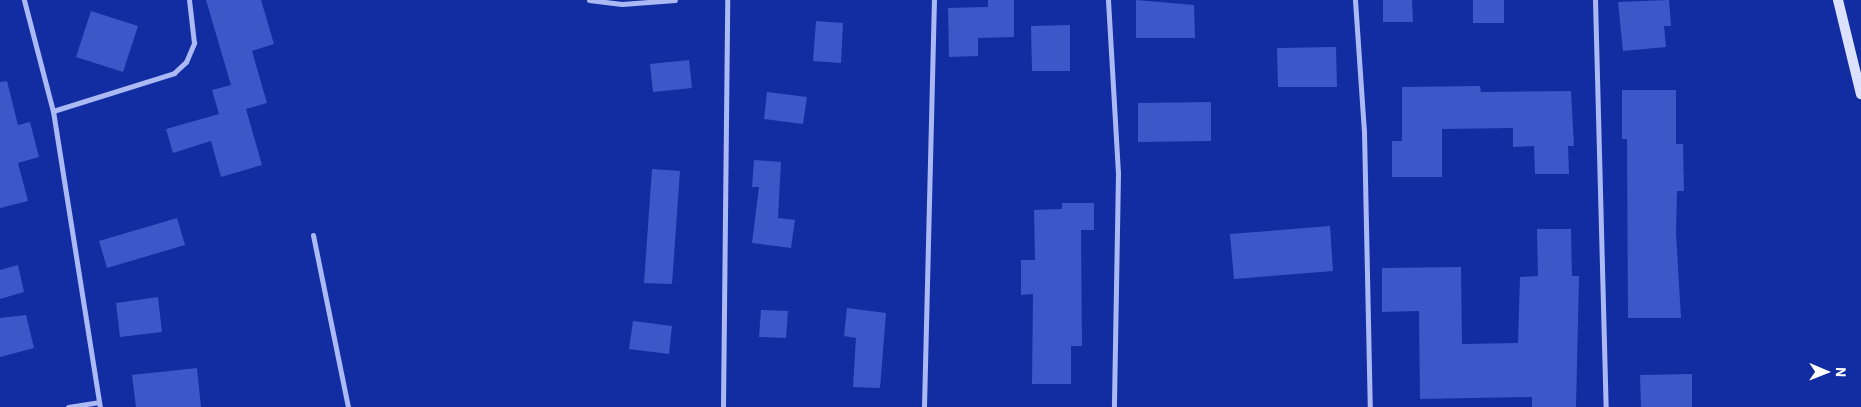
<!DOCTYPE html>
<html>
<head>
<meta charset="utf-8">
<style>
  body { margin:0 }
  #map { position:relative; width:1861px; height:407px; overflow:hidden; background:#122da2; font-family:"IBM Plex Sans",sans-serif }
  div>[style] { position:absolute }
  .building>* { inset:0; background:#3b57c8 }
  .street>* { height:5px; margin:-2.5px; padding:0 2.5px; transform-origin:2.5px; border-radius:2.5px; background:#abbaf5 }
  .secondary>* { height:10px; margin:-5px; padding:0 5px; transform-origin:5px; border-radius:5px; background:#dce2fe }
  span { translate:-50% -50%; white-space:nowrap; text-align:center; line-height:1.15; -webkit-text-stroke:4px #122da2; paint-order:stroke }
  .north { position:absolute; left:1801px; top:347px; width:50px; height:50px; -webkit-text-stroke:4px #122da2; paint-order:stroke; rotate:91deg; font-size:14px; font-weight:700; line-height:20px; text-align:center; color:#fff }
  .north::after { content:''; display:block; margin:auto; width:18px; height:22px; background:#fff; clip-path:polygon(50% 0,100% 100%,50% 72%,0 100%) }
</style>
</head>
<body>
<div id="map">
  <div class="building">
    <div style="clip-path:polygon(206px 0,261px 0,274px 44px,252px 51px,267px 103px,246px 109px,262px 165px,221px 177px,211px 141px,173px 153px,166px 129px,219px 114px,212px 90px,231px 85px)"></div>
    <div style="clip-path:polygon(988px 0,1014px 0,1014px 37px,978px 38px,978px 56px,949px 57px,948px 8px,988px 7px)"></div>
    <div style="clip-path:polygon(1136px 0,1194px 5px,1195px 38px,1136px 38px)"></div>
    <div style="clip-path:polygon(1383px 0,1412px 0,1413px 22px,1383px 22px)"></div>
    <div style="clip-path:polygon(1473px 0,1504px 0,1504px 23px,1473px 23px)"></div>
    <div style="clip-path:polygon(1669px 0,1671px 26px,1664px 26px,1666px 47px,1623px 51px,1618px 2px)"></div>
    <div style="clip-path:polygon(91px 11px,138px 26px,123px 72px,76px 57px)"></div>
    <div style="clip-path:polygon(816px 21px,843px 23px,841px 63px,813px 61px)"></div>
    <div style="clip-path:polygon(1070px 25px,1070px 71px,1032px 71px,1031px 26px)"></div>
    <div style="clip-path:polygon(1336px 47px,1337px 87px,1278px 87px,1277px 48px)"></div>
    <div style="clip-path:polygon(689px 60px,692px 88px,653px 92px,650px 64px)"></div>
    <div style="clip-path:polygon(7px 81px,18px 125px,30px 122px,39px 157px,18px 163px,28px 201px,0 208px,0 82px)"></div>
    <div style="clip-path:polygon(1480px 86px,1481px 92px,1571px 91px,1574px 146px,1568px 146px,1569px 174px,1535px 174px,1534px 146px,1513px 147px,1513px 128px,1442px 129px,1442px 177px,1392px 177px,1392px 141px,1402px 141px,1402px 87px)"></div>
    <div style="clip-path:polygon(1622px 90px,1676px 90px,1676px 144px,1683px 144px,1684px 191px,1677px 191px,1676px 233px,1681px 318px,1628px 318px,1627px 139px,1622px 139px)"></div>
    <div style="clip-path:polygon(767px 92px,807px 97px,803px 124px,764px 119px)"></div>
    <div style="clip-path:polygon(1211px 102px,1211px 141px,1138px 142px,1138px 103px)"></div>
    <div style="clip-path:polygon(754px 160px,781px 162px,778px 218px,795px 220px,791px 248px,752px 243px,759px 187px,752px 187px)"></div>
    <div style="clip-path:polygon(652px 169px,680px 171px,672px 284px,644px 283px)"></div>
    <div style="clip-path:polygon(1062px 203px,1094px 203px,1094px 230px,1081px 230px,1082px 346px,1071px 346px,1071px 384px,1032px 384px,1033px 294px,1021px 295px,1021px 260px,1035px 260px,1034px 210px,1062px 209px)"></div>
    <div style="clip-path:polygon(177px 218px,185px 245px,107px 268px,99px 241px)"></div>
    <div style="clip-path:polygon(1330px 226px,1333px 271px,1234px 279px,1230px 234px)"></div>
    <div style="clip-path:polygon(1537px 229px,1571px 229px,1572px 276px,1579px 276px,1576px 407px,1532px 407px,1532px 397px,1420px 399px,1419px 311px,1382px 312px,1382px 268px,1461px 267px,1462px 344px,1518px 343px,1520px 277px,1538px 276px)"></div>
    <div style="clip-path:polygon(18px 265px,24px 292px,0 299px,0 270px)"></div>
    <div style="clip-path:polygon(158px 297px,162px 332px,120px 337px,116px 303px)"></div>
    <div style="clip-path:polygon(847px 308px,886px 313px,880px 388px,853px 387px,856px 338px,844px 336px)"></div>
    <div style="clip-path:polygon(761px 310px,788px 311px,786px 338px,759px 337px)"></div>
    <div style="clip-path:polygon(26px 315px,34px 348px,0 357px,0 318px)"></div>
    <div style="clip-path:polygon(633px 321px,672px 326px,669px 354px,629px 349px)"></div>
    <div style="clip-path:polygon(197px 368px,201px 407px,136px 407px,132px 375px)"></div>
    <div style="clip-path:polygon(1692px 374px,1692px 407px,1641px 407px,1640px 375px)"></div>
  </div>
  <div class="street">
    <div style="left:24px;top:0;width:115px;rotate:75.4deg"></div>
    <div style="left:53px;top:111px;width:300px;rotate:81deg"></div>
    <div style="left:589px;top:0;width:33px;rotate:7deg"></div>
    <div style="left:622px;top:4px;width:53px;rotate:-4.3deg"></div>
    <div style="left:1108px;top:0;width:173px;rotate:86.7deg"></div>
    <div style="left:1118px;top:173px;width:234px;rotate:91deg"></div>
    <div style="left:1355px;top:0;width:131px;rotate:86.1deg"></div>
    <div style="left:1364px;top:131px;width:276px;rotate:88.8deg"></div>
    <div style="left:1595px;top:0;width:407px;rotate:88.5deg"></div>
    <div style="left:53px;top:111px;width:127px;rotate:-17.4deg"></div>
    <div style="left:174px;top:73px;width:16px;rotate:-43deg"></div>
    <div style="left:186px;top:62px;width:21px;rotate:-67deg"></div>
    <div style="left:194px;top:43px;width:43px;rotate:-96.6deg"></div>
    <div style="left:313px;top:235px;width:176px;rotate:78.5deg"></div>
    <div style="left:68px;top:407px;width:31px;rotate:-9deg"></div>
    <div style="left:723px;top:407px;width:407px;rotate:-89.4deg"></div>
    <div style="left:924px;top:407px;width:407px;rotate:-88.6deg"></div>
  </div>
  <div class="secondary">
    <div style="left:1838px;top:0;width:97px;rotate:76.3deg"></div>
  </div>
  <div class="north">N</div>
</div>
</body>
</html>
